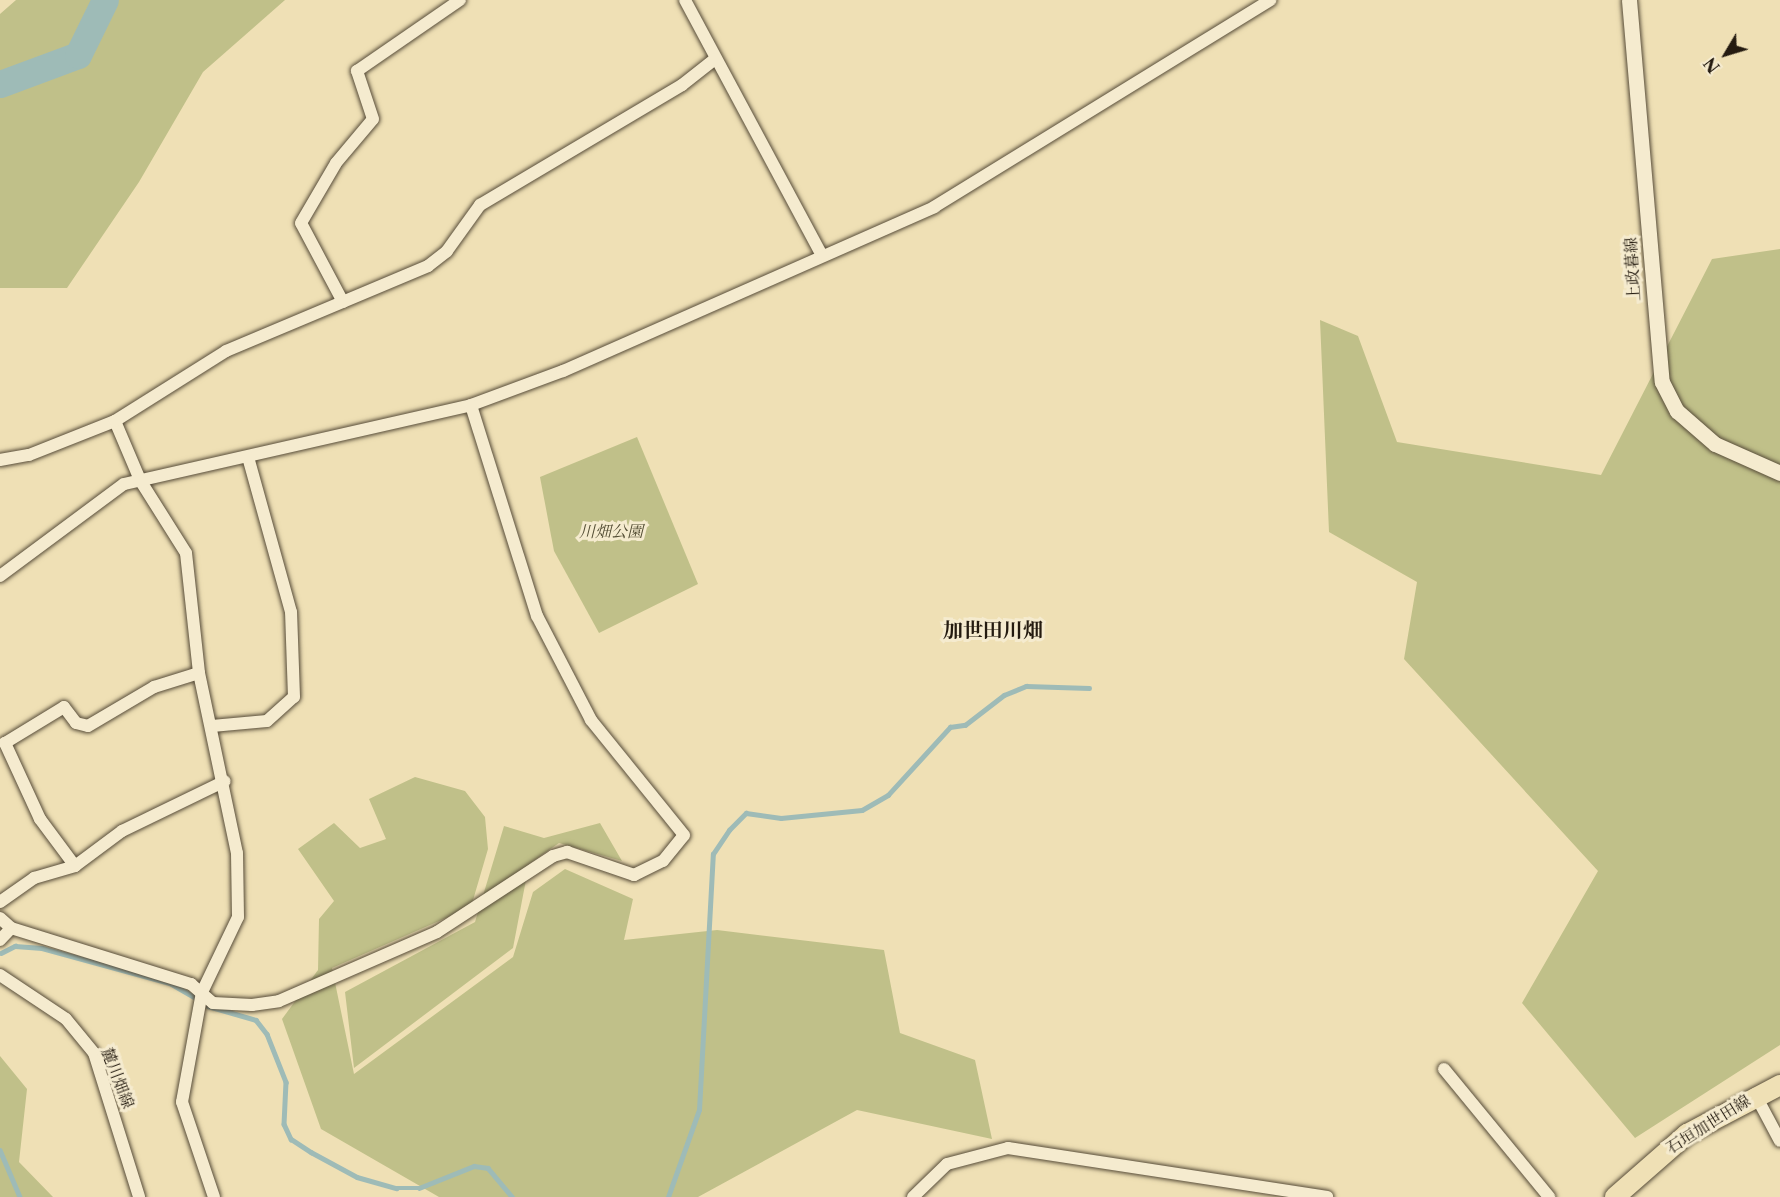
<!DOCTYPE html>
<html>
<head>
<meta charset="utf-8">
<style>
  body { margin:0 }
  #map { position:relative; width:1780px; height:1197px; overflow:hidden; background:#efe0b5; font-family:"Libre Caslon Text","Noto Serif JP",serif }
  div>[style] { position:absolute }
  .green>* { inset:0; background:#c0c089 }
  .stream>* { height:4.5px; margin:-2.25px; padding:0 2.25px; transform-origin:2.25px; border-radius:2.25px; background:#9ebbb7 }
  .river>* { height:27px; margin:-13.5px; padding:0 13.5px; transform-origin:13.5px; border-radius:13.5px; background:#9ebbb7 }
  .roads { filter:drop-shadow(0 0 2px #574c39) drop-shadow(0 0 2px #574c39) }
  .minor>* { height:12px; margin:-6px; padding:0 6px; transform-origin:6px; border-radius:6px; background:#f5ebcf }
  .tertiary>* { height:15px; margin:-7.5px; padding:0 7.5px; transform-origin:7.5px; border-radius:7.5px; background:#f5ebcf }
  .primary>* { height:20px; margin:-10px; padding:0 10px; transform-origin:10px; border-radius:10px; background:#efe0b5 }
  span { translate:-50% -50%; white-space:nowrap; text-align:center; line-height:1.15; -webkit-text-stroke:6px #f5ebcf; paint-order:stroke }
  .street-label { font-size:16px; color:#241b10 }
  .park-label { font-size:16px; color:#534d34; font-style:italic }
  .quarter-label { font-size:20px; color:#241b10; font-weight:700 }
  .north { position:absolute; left:1696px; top:24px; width:60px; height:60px; -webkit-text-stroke:4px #f5ebcf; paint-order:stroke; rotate:232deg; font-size:16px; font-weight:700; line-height:24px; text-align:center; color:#241b10 }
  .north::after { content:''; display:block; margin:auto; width:21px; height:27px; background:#241b10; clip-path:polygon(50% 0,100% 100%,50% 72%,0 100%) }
</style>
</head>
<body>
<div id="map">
  <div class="green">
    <div style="clip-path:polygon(16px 0,285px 0,203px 72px,139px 182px,67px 288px,0 288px,0 14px)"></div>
    <div style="clip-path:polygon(1780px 249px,1780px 1045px,1635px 1138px,1522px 1003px,1598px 871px,1404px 659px,1417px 582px,1329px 532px,1320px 320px,1358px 336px,1397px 442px,1601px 475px,1712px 259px)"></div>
    <div style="clip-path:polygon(637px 437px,698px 584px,599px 633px,554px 551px,540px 477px)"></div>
    <div style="clip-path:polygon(415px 777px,465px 791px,485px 817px,488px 849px,471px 907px,332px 968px,354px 1074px,513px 957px,533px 892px,565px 869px,633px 899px,624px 940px,717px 930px,884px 950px,900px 1033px,975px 1060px,992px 1139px,857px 1110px,698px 1197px,439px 1197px,321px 1129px,282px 1019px,318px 970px,319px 919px,334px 901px,298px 849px,334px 823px,360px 848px,386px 839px,369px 799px)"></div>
    <div style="clip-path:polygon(600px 823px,622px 861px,559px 843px,529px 864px,513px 948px,354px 1068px,345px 992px,475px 922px,504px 826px,544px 838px)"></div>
    <div style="clip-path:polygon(0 1056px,27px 1089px,19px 1162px,53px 1197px,0 1197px)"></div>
  </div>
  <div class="stream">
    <div style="left:1px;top:953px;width:16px;rotate:-27deg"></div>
    <div style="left:15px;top:946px;width:27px;rotate:4deg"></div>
    <div style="left:42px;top:948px;width:133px;rotate:15.3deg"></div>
    <div style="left:170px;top:983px;width:34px;rotate:30deg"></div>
    <div style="left:208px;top:1006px;width:50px;rotate:16.3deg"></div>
    <div style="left:256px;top:1020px;width:18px;rotate:52deg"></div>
    <div style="left:267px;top:1034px;width:52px;rotate:68.4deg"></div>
    <div style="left:286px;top:1082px;width:42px;rotate:92.7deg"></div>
    <div style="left:284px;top:1124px;width:17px;rotate:65deg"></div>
    <div style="left:291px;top:1139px;width:24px;rotate:33deg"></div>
    <div style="left:311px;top:1152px;width:52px;rotate:28.5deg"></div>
    <div style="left:357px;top:1177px;width:41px;rotate:15.8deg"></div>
    <div style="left:396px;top:1188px;width:23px"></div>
    <div style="left:419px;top:1188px;width:59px;rotate:-21.8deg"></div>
    <div style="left:474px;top:1166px;width:14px;rotate:8deg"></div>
    <div style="left:488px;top:1168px;width:38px;rotate:50deg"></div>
    <div style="left:0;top:1150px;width:51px;rotate:66.9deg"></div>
    <div style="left:668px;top:1197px;width:92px;rotate:-70.4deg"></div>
    <div style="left:699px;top:1110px;width:256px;rotate:-86.9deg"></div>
    <div style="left:713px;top:854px;width:29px;rotate:-56deg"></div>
    <div style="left:729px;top:830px;width:24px;rotate:-45deg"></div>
    <div style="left:746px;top:813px;width:35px;rotate:8deg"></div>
    <div style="left:781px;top:818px;width:81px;rotate:-5.6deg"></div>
    <div style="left:862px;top:810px;width:30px;rotate:-30deg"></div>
    <div style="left:888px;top:795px;width:92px;rotate:-47.6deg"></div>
    <div style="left:950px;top:727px;width:15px;rotate:-8deg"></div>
    <div style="left:965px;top:725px;width:49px;rotate:-37.6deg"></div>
    <div style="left:1004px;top:695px;width:24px;rotate:-22deg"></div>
    <div style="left:1026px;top:686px;width:63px;rotate:1.8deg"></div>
  </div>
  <div class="river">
    <div style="left:0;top:84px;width:83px;rotate:-20.4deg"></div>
    <div style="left:78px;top:55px;width:61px;rotate:-63.9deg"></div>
  </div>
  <div class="roads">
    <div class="minor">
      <div style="left:685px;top:0;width:290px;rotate:61.8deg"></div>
      <div style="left:343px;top:302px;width:89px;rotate:-118deg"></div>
      <div style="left:301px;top:223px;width:69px;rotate:-59.7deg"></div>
      <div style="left:336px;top:163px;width:57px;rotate:-49.9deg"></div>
      <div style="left:373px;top:119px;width:51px;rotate:-108.4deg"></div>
      <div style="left:357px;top:71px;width:125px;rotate:-34.6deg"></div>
      <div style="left:115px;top:421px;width:64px;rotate:67deg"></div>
      <div style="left:140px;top:480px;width:86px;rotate:57.8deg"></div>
      <div style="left:186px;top:553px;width:121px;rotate:83.8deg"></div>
      <div style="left:199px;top:673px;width:184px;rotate:78.1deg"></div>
      <div style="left:237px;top:853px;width:64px;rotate:89.1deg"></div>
      <div style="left:238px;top:917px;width:83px;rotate:115.6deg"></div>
      <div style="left:202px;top:992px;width:112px;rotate:100.3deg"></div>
      <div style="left:182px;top:1102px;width:100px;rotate:71.4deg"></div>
      <div style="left:0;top:460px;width:29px;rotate:-10deg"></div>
      <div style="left:29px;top:455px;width:92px;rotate:-21.6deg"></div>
      <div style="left:115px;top:421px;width:131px;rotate:-32.2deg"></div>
      <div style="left:226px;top:351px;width:219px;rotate:-22.8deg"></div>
      <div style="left:428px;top:266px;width:24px;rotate:-38deg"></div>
      <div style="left:447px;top:251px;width:57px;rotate:-54.3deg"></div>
      <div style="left:480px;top:205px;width:235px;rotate:-30.7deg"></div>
      <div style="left:682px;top:85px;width:42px;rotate:-38.2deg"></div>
      <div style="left:0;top:576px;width:154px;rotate:-36.6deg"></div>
      <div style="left:124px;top:484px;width:356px;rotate:-12.8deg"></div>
      <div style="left:471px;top:405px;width:98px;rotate:-20.3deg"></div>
      <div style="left:563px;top:371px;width:406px;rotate:-23.8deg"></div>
      <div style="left:934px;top:207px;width:395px;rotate:-31.6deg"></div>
      <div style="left:212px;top:726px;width:55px;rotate:-5.2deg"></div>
      <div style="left:267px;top:721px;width:36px;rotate:-42deg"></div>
      <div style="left:294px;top:697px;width:85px;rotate:-92deg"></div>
      <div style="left:291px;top:612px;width:161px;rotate:-105.5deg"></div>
      <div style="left:75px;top:866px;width:59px;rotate:-126.7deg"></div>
      <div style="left:40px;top:819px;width:84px;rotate:-114.7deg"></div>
      <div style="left:5px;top:743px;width:69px;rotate:-31.4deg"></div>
      <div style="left:64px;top:707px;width:20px;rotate:53deg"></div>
      <div style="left:76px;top:723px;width:12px;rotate:14deg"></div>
      <div style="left:88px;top:726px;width:77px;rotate:-30.6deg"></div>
      <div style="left:154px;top:687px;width:47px;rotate:-17.3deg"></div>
      <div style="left:0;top:902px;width:42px;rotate:-35.2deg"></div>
      <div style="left:34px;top:878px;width:43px;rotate:-16.3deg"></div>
      <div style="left:75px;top:866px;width:59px;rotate:-36.7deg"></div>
      <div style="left:122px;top:831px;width:114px;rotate:-25.9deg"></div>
      <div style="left:0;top:918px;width:15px;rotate:42deg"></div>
      <div style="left:11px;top:928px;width:189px;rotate:17.3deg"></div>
      <div style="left:191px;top:984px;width:29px;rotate:41deg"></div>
      <div style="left:213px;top:1003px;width:39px;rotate:3deg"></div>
      <div style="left:252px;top:1005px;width:27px;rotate:-8deg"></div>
      <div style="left:279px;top:1001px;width:172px;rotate:-23.6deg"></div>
      <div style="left:437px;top:932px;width:139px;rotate:-33.2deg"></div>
      <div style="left:553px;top:856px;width:15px;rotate:-16deg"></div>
      <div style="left:567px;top:852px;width:71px;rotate:18.9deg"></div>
      <div style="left:634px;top:875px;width:32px;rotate:-26deg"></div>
      <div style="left:663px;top:861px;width:33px;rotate:-51deg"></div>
      <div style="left:684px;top:835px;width:148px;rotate:-129deg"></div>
      <div style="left:591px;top:720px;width:117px;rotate:-117.4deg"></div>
      <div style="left:537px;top:616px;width:221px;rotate:-107.4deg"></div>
      <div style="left:0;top:940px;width:16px;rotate:-47deg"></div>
      <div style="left:0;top:975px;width:79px;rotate:33.7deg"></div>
      <div style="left:66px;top:1019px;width:44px;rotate:50.5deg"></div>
      <div style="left:94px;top:1053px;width:151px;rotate:72.6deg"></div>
      <div style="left:1444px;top:1069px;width:166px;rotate:50.6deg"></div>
      <div style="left:1755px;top:1094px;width:53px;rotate:62deg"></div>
      <div style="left:913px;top:1197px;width:47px;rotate:-44.1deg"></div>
      <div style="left:947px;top:1164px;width:63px;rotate:-14.7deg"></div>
      <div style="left:1008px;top:1148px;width:323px;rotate:8.7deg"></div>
    </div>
    <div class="tertiary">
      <div style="left:1629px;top:0;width:383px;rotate:85.1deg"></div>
      <div style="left:1662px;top:382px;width:33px;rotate:63deg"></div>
      <div style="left:1677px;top:411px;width:50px;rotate:41deg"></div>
      <div style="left:1715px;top:444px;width:71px;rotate:24deg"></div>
    </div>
    <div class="primary">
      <div style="left:1615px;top:1197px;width:96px;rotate:-41.2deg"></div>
      <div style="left:1687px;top:1134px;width:105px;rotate:-27.8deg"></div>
    </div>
  </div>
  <div class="street-label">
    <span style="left:1632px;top:269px;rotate:-93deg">上政暮線</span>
    <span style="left:118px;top:1078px;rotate:69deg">麓川畑線</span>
    <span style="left:1708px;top:1124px;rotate:-32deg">石垣加世田線</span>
  </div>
  <div class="park-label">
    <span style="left:611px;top:531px">川畑公園</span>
  </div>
  <div class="quarter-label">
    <span style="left:993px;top:630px">加世田川畑</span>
  </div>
  <div class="north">N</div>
</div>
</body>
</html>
